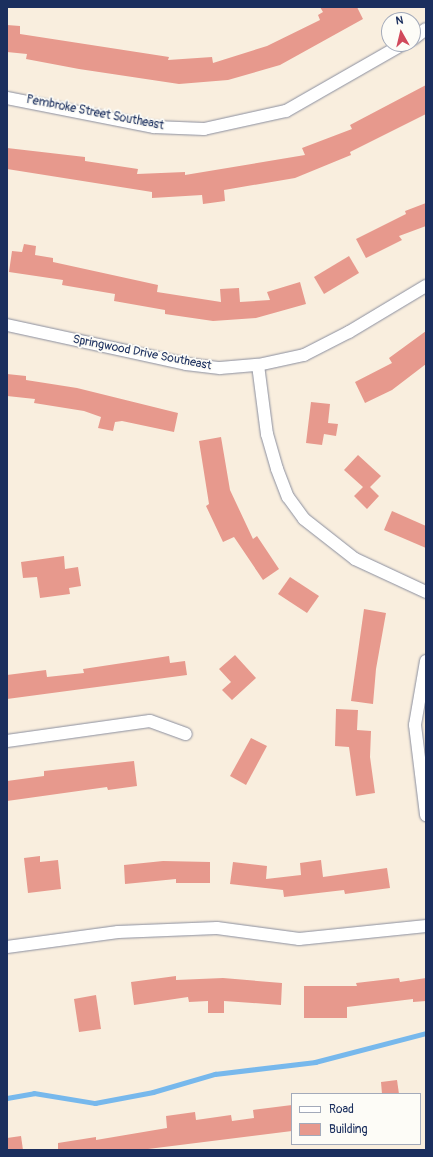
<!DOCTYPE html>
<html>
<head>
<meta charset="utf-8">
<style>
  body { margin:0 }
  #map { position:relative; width:433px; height:1157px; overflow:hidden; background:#f9eede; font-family:Pangolin,sans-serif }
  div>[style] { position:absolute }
  .stream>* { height:4.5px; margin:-2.25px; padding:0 2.25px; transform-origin:2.25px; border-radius:2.25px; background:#77b8ec }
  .building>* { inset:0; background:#e7998d }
  .roads { filter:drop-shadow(0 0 1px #8a8e9e) drop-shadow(0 0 1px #8a8e9e) }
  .street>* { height:12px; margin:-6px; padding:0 6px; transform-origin:6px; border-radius:6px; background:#fff }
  span { translate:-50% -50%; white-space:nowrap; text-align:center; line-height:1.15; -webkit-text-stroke:3.5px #fdfcf7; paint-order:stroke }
  .street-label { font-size:12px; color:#1b2f5e }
  .frame { position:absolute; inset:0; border:8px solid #1b2f5e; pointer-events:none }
  .legend { position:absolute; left:291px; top:1093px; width:130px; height:52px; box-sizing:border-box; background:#fdfcf7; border:1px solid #a3aaba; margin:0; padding:5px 7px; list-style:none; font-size:12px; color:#1b2f5e }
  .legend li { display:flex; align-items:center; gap:8px; height:20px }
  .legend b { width:20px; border:1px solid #a3aaba }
  .north { position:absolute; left:381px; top:12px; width:40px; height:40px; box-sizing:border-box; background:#fdfcf7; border:1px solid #a3aaba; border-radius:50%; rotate:352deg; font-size:11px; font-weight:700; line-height:16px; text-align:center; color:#1b2f5e }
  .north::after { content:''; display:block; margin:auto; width:14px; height:18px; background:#d1495b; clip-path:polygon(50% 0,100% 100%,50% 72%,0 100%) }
</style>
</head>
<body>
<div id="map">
  <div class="stream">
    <div style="left:7px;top:1098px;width:27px;rotate:-10deg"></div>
    <div style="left:34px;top:1093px;width:62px;rotate:9.3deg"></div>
    <div style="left:95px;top:1103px;width:59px;rotate:-10.7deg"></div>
    <div style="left:153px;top:1092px;width:65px;rotate:-16.2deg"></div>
    <div style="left:215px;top:1074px;width:101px;rotate:-6.8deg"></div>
    <div style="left:315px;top:1062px;width:115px;rotate:-14.6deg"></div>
  </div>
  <div class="building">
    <div style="clip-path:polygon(320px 7px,357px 7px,363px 19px,280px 65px,228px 80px,179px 84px,79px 69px,26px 59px,27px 54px,7px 52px,7px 25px,20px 26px,20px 34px,169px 57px,168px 60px,212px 57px,213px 63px,267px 46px,320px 20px,318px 15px,323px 12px)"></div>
    <div style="clip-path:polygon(426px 85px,426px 114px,350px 152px,351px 155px,295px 178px,224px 190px,225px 201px,203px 204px,202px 195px,152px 198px,152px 192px,7px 169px,7px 148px,85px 157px,85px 161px,138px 169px,137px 174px,185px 172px,185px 175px,305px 155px,302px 148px,352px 129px,350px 125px)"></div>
    <div style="clip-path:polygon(426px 203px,426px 226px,399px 236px,402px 240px,366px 258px,356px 239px,406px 214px,405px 211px)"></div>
    <div style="clip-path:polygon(24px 244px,36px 246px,35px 255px,53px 258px,53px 262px,158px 285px,157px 292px,221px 302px,220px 289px,239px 288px,240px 302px,270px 300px,267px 292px,300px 282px,306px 304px,256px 318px,213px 321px,165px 314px,165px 310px,114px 301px,115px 294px,62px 285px,63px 280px,9px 272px,12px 251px,22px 252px)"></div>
    <div style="clip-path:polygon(349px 256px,359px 273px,324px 294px,314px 277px)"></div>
    <div style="clip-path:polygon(426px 331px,426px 364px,392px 390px,365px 403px,355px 382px,392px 363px,389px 358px)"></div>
    <div style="clip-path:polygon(7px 374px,26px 376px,26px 380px,77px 388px,178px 413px,174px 432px,122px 421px,115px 422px,113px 431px,98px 428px,101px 417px,84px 411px,34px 403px,35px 399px,7px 396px)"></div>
    <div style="clip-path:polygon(311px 402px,330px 404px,328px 423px,338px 424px,336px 436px,324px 434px,322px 445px,306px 443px)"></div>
    <div style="clip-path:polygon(221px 437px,230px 490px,253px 539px,257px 536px,279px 569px,263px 580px,234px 537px,223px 542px,206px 506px,209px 504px,199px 441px)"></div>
    <div style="clip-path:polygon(358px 455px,381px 476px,370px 487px,379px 496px,367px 509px,354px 496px,363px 487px,344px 470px)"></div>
    <div style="clip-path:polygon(392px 511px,426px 526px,426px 548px,384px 530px)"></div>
    <div style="clip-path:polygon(64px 556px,65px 569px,78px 567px,81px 586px,69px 588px,70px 594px,40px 598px,37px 577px,23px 578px,21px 562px)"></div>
    <div style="clip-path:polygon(290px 577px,319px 596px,307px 613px,278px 594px)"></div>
    <div style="clip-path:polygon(364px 609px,386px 613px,376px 669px,373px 704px,351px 701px)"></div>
    <div style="clip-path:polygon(235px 655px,256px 678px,232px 700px,222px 690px,231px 682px,219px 669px)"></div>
    <div style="clip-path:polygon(169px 656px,170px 663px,185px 661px,187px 675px,7px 699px,7px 675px,46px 670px,47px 677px,84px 673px,83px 669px)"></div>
    <div style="clip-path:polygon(336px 709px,358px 710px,357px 730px,371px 731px,370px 757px,375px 793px,356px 796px,349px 747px,335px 746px)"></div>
    <div style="clip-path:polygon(251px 738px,267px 746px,246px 785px,230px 776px)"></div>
    <div style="clip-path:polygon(134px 761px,137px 786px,108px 790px,107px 787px,7px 801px,7px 781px,44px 776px,44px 771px)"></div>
    <div style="clip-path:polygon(40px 856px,40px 862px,58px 860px,61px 889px,28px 893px,24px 858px)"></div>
    <div style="clip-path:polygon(321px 860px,323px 877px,387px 868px,390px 888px,345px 894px,344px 890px,284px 897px,283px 890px,230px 884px,233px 862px,267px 866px,266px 879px,301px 875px,300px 863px)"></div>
    <div style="clip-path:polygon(163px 861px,210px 862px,210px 883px,176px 883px,176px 879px,125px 884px,124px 865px)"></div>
    <div style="clip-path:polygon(176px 976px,176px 980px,223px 978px,282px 983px,281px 1005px,224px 1001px,224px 1013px,208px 1013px,208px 1001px,189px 1002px,188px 997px,134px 1005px,131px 982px)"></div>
    <div style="clip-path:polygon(399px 978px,400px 982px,426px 978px,426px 1001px,413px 1002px,413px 999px,347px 1007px,347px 1018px,304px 1018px,304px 986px,357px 986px,356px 983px)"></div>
    <div style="clip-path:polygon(96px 995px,101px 1029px,79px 1032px,74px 999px)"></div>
    <div style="clip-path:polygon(397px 1080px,399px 1094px,382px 1094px,381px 1082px)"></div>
    <div style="clip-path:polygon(292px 1105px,292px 1131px,140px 1150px,58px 1150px,58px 1143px,96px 1137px,96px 1140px,167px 1128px,166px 1116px,195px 1112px,196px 1120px,231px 1115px,232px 1121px,254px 1118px,253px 1110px)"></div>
    <div style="clip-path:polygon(21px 1136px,23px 1150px,7px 1150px,7px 1138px)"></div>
  </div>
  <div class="roads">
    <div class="street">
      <div style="left:413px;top:39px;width:16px;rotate:-38deg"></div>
      <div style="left:7px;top:98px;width:150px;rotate:11.2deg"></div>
      <div style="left:154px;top:127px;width:50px;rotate:2.3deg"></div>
      <div style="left:204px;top:129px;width:84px;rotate:-12.4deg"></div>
      <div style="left:286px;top:111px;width:135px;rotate:-29.8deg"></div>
      <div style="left:7px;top:325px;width:183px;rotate:12.3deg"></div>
      <div style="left:186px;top:364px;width:34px;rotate:7deg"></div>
      <div style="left:220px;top:368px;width:38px;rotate:-5deg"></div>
      <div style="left:258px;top:365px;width:47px;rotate:-12.3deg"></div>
      <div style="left:304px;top:355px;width:51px;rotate:-27.1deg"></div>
      <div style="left:349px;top:332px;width:90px;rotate:-30.9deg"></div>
      <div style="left:258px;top:365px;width:70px;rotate:82.6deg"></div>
      <div style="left:267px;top:434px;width:36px;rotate:74deg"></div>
      <div style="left:277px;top:469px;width:30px;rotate:69deg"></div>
      <div style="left:288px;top:497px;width:27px;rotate:54deg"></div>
      <div style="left:304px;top:519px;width:65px;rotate:38.1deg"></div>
      <div style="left:355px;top:559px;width:78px;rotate:24.9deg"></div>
      <div style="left:426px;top:661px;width:65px;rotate:99.8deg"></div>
      <div style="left:415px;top:725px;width:91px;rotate:83deg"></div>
      <div style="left:7px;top:741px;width:144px;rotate:-8deg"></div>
      <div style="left:150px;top:721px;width:38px;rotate:20deg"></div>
      <div style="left:7px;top:947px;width:112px;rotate:-7.7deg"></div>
      <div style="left:118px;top:932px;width:99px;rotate:-2.3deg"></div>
      <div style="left:217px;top:928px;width:83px;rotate:7.6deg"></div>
      <div style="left:299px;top:939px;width:128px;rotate:-5.8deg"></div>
    </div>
  </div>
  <div class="street-label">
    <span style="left:95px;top:113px;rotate:11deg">Pembroke Street Southeast</span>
    <span style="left:142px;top:353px;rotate:11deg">Springwood Drive Southeast</span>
  </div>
  <div class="frame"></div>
  <ul class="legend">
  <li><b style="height:5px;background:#fff"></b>Road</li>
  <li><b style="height:11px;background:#e7998d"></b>Building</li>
  </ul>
  <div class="north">N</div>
</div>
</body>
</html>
